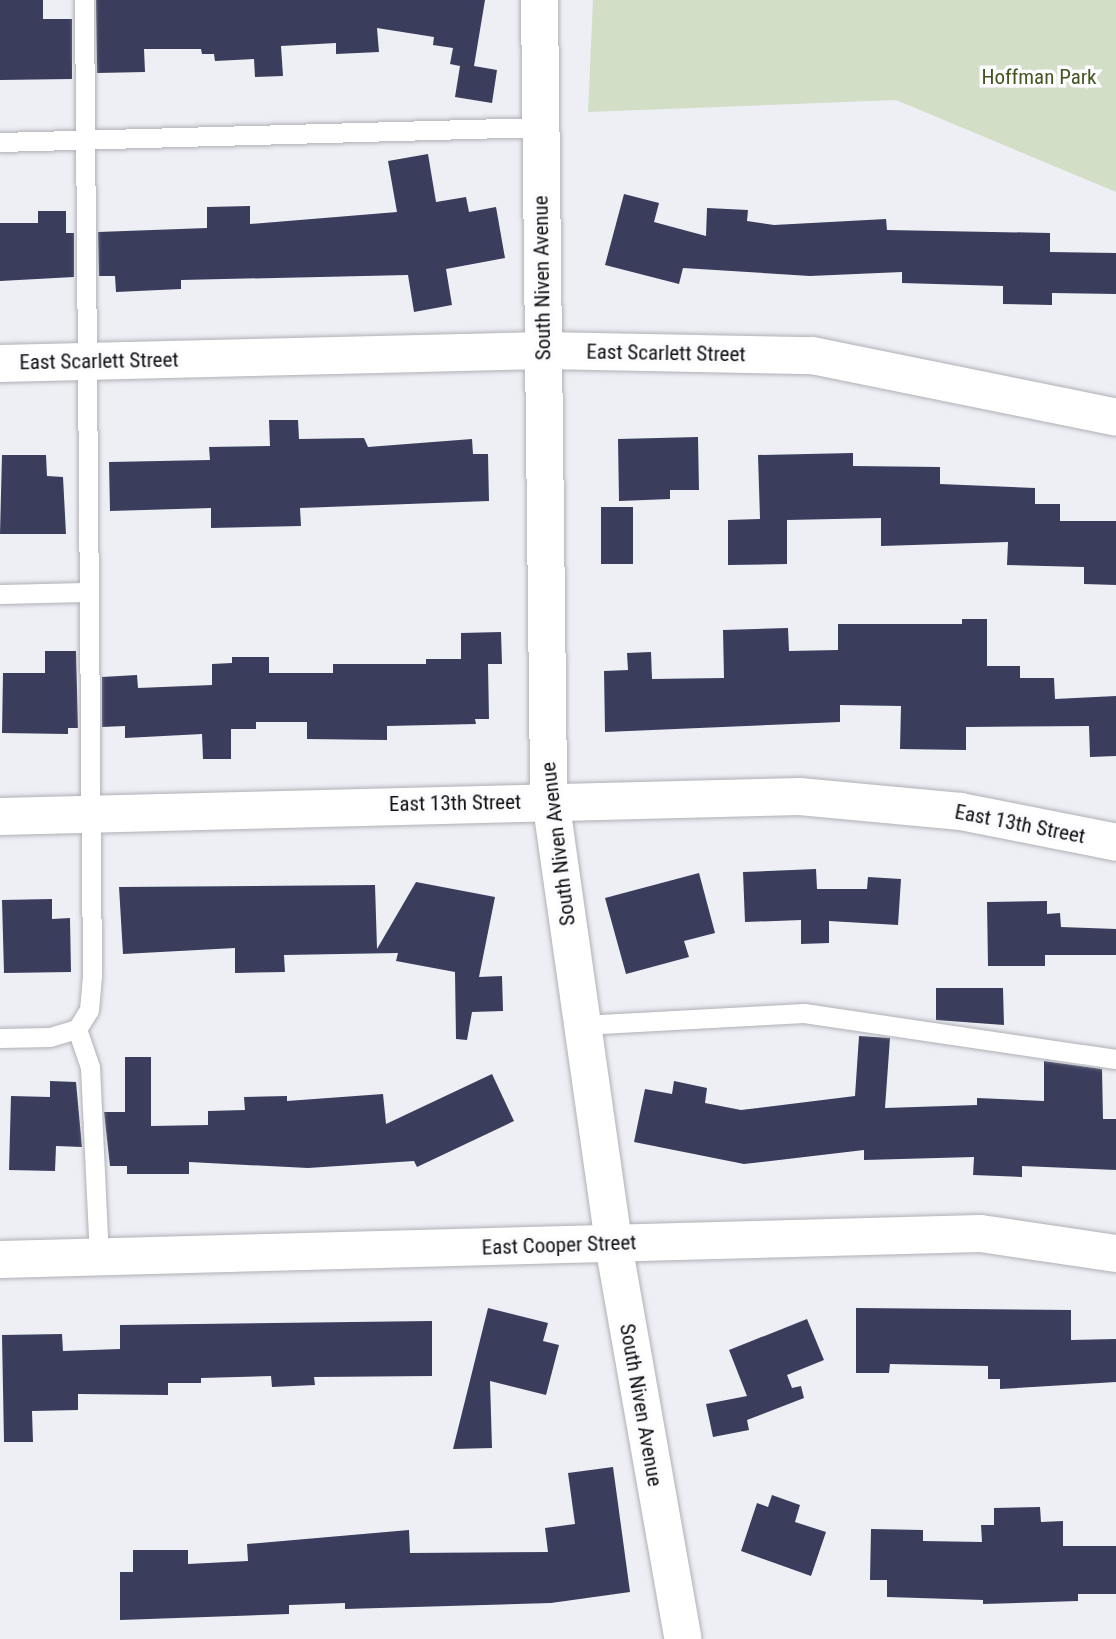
<!DOCTYPE html>
<html>
<head>
<meta charset="utf-8">
<style>
  body { margin:0 }
  #map { position:relative; width:1116px; height:1639px; overflow:hidden; background:#eeeff5; font-family:"Roboto Condensed",sans-serif }
  div>[style] { position:absolute }
  .green>* { inset:0; background:#d2dec5 }
  .building>* { inset:0; background:#3a3d5c }
  .roads { filter:drop-shadow(0 0 2px #afb0b6) drop-shadow(0 0 2px #afb0b6) }
  .lane>* { height:19px; margin:-9.5px; padding:0 9.5px; transform-origin:9.5px; border-radius:9.5px; background:#fff }
  .street>* { height:37px; margin:-18.5px; padding:0 18.5px; transform-origin:18.5px; border-radius:18.5px; background:#fff }
  span { translate:-50% -50%; white-space:nowrap; text-align:center; line-height:1.15; -webkit-text-stroke:7px #fcfcff; paint-order:stroke }
  .park-label { font-size:21px; color:#425720 }
  .street-label { font-size:21px; color:#101012 }
</style>
</head>
<body>
<div id="map">
  <div class="green">
    <div style="clip-path:polygon(593px 0,1116px 0,1116px 192px,896px 100px,588px 112px)"></div>
  </div>
  <div class="building">
    <div style="clip-path:polygon(0 0,43px 0,43px 19px,72px 19px,72px 79px,0 80px)"></div>
    <div style="clip-path:polygon(96px 0,485px 0,474px 66px,497px 70px,492px 103px,455px 97px,460px 66px,450px 64px,453px 48px,433px 45px,434px 37px,377px 28px,379px 52px,336px 54px,336px 43px,281px 46px,283px 76px,255px 77px,254px 59px,215px 61px,214px 54px,202px 54px,201px 49px,144px 49px,145px 72px,97px 73px)"></div>
    <div style="clip-path:polygon(428px 154px,436px 202px,466px 197px,469px 212px,496px 207px,505px 258px,446px 269px,452px 305px,414px 312px,408px 275px,181px 280px,181px 289px,116px 292px,115px 276px,99px 276px,98px 232px,207px 228px,207px 207px,250px 206px,250px 224px,397px 212px,388px 161px)"></div>
    <div style="clip-path:polygon(624px 194px,659px 203px,654px 222px,706px 236px,707px 208px,748px 210px,747px 221px,774px 225px,886px 219px,887px 230px,1050px 233px,1050px 252px,1116px 253px,1116px 294px,1052px 293px,1052px 305px,1003px 304px,1003px 286px,902px 283px,902px 272px,810px 276px,683px 268px,679px 284px,605px 265px)"></div>
    <div style="clip-path:polygon(38px 211px,66px 211px,66px 233px,74px 233px,74px 277px,0 281px,0 223px,38px 223px)"></div>
    <div style="clip-path:polygon(269px 420px,298px 420px,299px 439px,364px 438px,368px 447px,472px 439px,473px 454px,488px 454px,489px 501px,300px 508px,301px 526px,211px 528px,211px 508px,110px 511px,109px 462px,210px 460px,209px 447px,270px 446px)"></div>
    <div style="clip-path:polygon(698px 437px,699px 490px,670px 490px,670px 499px,619px 501px,618px 439px)"></div>
    <div style="clip-path:polygon(853px 453px,853px 466px,940px 467px,940px 484px,1035px 488px,1035px 504px,1060px 504px,1060px 521px,1116px 521px,1116px 585px,1084px 584px,1084px 567px,1007px 565px,1008px 542px,881px 546px,881px 518px,787px 520px,787px 564px,728px 565px,728px 520px,760px 519px,758px 455px)"></div>
    <div style="clip-path:polygon(2px 455px,46px 455px,47px 476px,63px 477px,66px 534px,0 534px)"></div>
    <div style="clip-path:polygon(601px 507px,633px 507px,633px 564px,601px 564px)"></div>
    <div style="clip-path:polygon(962px 619px,987px 619px,987px 666px,1020px 666px,1020px 678px,1054px 678px,1055px 699px,1116px 696px,1116px 756px,1090px 757px,1089px 726px,966px 727px,966px 750px,900px 749px,901px 706px,840px 705px,840px 722px,605px 732px,604px 671px,628px 670px,627px 653px,651px 652px,652px 679px,724px 678px,723px 630px,788px 628px,789px 651px,838px 650px,838px 624px,962px 624px)"></div>
    <div style="clip-path:polygon(501px 632px,502px 664px,488px 664px,489px 719px,475px 719px,476px 724px,387px 726px,387px 740px,307px 739px,307px 722px,256px 722px,256px 729px,231px 729px,231px 759px,203px 759px,202px 734px,125px 738px,125px 726px,102px 727px,102px 677px,137px 675px,138px 688px,212px 685px,212px 664px,232px 663px,232px 657px,269px 657px,269px 673px,333px 673px,333px 664px,426px 664px,426px 659px,461px 659px,461px 633px)"></div>
    <div style="clip-path:polygon(45px 651px,76px 651px,78px 728px,68px 728px,68px 734px,2px 733px,3px 673px,45px 673px)"></div>
    <div style="clip-path:polygon(816px 869px,817px 889px,867px 889px,868px 877px,901px 879px,898px 925px,829px 921px,829px 943px,801px 944px,801px 920px,745px 922px,743px 872px)"></div>
    <div style="clip-path:polygon(699px 873px,715px 933px,684px 941px,689px 957px,626px 974px,605px 898px)"></div>
    <div style="clip-path:polygon(416px 882px,495px 897px,479px 977px,502px 976px,503px 1011px,472px 1012px,467px 1040px,456px 1039px,455px 972px,396px 961px,398px 953px,284px 955px,285px 972px,235px 973px,235px 948px,123px 954px,119px 887px,375px 885px,377px 949px)"></div>
    <div style="clip-path:polygon(52px 899px,52px 919px,70px 918px,71px 972px,4px 973px,2px 900px)"></div>
    <div style="clip-path:polygon(1047px 901px,1047px 914px,1060px 913px,1061px 927px,1116px 929px,1116px 955px,1045px 955px,1045px 966px,988px 966px,987px 902px)"></div>
    <div style="clip-path:polygon(936px 988px,1003px 988px,1004px 1025px,936px 1020px)"></div>
    <div style="clip-path:polygon(859px 1036px,890px 1038px,885px 1108px,977px 1105px,977px 1098px,1044px 1101px,1044px 1061px,1102px 1069px,1103px 1119px,1116px 1119px,1116px 1170px,1022px 1166px,1022px 1177px,973px 1175px,974px 1157px,864px 1160px,864px 1150px,744px 1164px,634px 1142px,645px 1089px,672px 1094px,674px 1081px,707px 1088px,705px 1103px,741px 1110px,855px 1096px)"></div>
    <div style="clip-path:polygon(125px 1057px,151px 1057px,151px 1126px,208px 1125px,208px 1111px,245px 1110px,244px 1097px,287px 1096px,287px 1101px,383px 1094px,386px 1124px,492px 1074px,514px 1121px,417px 1167px,414px 1161px,308px 1168px,189px 1162px,189px 1174px,127px 1174px,127px 1166px,110px 1166px,104px 1112px,125px 1112px)"></div>
    <div style="clip-path:polygon(50px 1081px,76px 1082px,82px 1147px,56px 1146px,55px 1171px,9px 1170px,11px 1096px,50px 1097px)"></div>
    <div style="clip-path:polygon(488px 1308px,548px 1323px,543px 1341px,559px 1345px,546px 1395px,490px 1381px,492px 1448px,453px 1449px)"></div>
    <div style="clip-path:polygon(856px 1308px,1071px 1310px,1071px 1340px,1116px 1339px,1116px 1382px,1000px 1389px,1000px 1379px,988px 1379px,988px 1366px,890px 1364px,889px 1373px,856px 1373px)"></div>
    <div style="clip-path:polygon(807px 1319px,824px 1360px,787px 1375px,792px 1388px,801px 1386px,804px 1398px,747px 1420px,749px 1430px,713px 1437px,706px 1404px,747px 1396px,729px 1350px)"></div>
    <div style="clip-path:polygon(432px 1321px,432px 1376px,314px 1377px,315px 1385px,272px 1387px,271px 1376px,201px 1378px,201px 1383px,168px 1383px,168px 1395px,78px 1394px,78px 1410px,32px 1411px,33px 1442px,4px 1442px,2px 1335px,62px 1334px,63px 1351px,120px 1349px,120px 1325px)"></div>
    <div style="clip-path:polygon(613px 1467px,630px 1592px,551px 1603px,345px 1609px,345px 1603px,289px 1605px,289px 1614px,120px 1620px,120px 1572px,133px 1572px,133px 1550px,188px 1550px,188px 1564px,248px 1561px,247px 1544px,409px 1530px,410px 1553px,548px 1552px,545px 1528px,575px 1524px,568px 1473px)"></div>
    <div style="clip-path:polygon(772px 1495px,800px 1505px,795px 1522px,826px 1532px,811px 1576px,741px 1551px,757px 1503px,768px 1507px)"></div>
    <div style="clip-path:polygon(1040px 1507px,1041px 1522px,1063px 1521px,1063px 1546px,1116px 1546px,1116px 1594px,1078px 1594px,1078px 1601px,983px 1604px,983px 1600px,887px 1597px,887px 1580px,870px 1580px,871px 1529px,923px 1530px,923px 1541px,982px 1542px,981px 1525px,994px 1525px,994px 1508px)"></div>
  </div>
  <div class="roads">
    <div class="lane">
      <div style="left:0;top:142px;width:539px;rotate:-1.59deg"></div>
      <div style="left:0;top:594px;width:86px;rotate:-1.3deg"></div>
      <div style="left:582px;top:1025px;width:222px;rotate:-3.1deg"></div>
      <div style="left:804px;top:1013px;width:315px;rotate:8.4deg"></div>
      <div style="left:77px;top:1029px;width:40px;rotate:71.1deg"></div>
      <div style="left:90px;top:1067px;width:189px;rotate:87.3deg"></div>
      <div style="left:0;top:1038px;width:50px;rotate:-1.1deg"></div>
      <div style="left:50px;top:1037px;width:28px;rotate:-17deg"></div>
      <div style="left:77px;top:1029px;width:22px;rotate:-58deg"></div>
      <div style="left:89px;top:1010px;width:33px;rotate:-85deg"></div>
      <div style="left:92px;top:977px;width:977px;rotate:-90.47deg"></div>
    </div>
    <div class="street">
      <div style="left:539px;top:0;width:785px;rotate:89.34deg"></div>
      <div style="left:548px;top:785px;width:464px;rotate:81.9deg"></div>
      <div style="left:613px;top:1244px;width:399px;rotate:80deg"></div>
      <div style="left:0;top:363px;width:543px;rotate:-1.37deg"></div>
      <div style="left:543px;top:350px;width:269px;rotate:1.1deg"></div>
      <div style="left:812px;top:355px;width:310px;rotate:11.5deg"></div>
      <div style="left:0;top:816px;width:799px;rotate:-1.43deg"></div>
      <div style="left:799px;top:796px;width:162px;rotate:5.3deg"></div>
      <div style="left:960px;top:811px;width:159px;rotate:11.2deg"></div>
      <div style="left:0;top:1259px;width:980px;rotate:-1.52deg"></div>
      <div style="left:980px;top:1233px;width:137px;rotate:8.4deg"></div>
    </div>
  </div>
  <div class="park-label">
    <span style="left:1039px;top:77px">Hoffman Park</span>
  </div>
  <div class="street-label">
    <span style="left:542px;top:278px;rotate:-91deg">South Niven Avenue</span>
    <span style="left:666px;top:353px;rotate:1deg">East Scarlett Street</span>
    <span style="left:99px;top:361px;rotate:-1deg">East Scarlett Street</span>
    <span style="left:455px;top:803px;rotate:-1deg">East 13th Street</span>
    <span style="left:1020px;top:824px;rotate:11deg">East 13th Street</span>
    <span style="left:558px;top:844px;rotate:-97deg">South Niven Avenue</span>
    <span style="left:559px;top:1245px;rotate:-2deg">East Cooper Street</span>
    <span style="left:641px;top:1405px;rotate:80deg">South Niven Avenue</span>
  </div>
</div>
</body>
</html>
